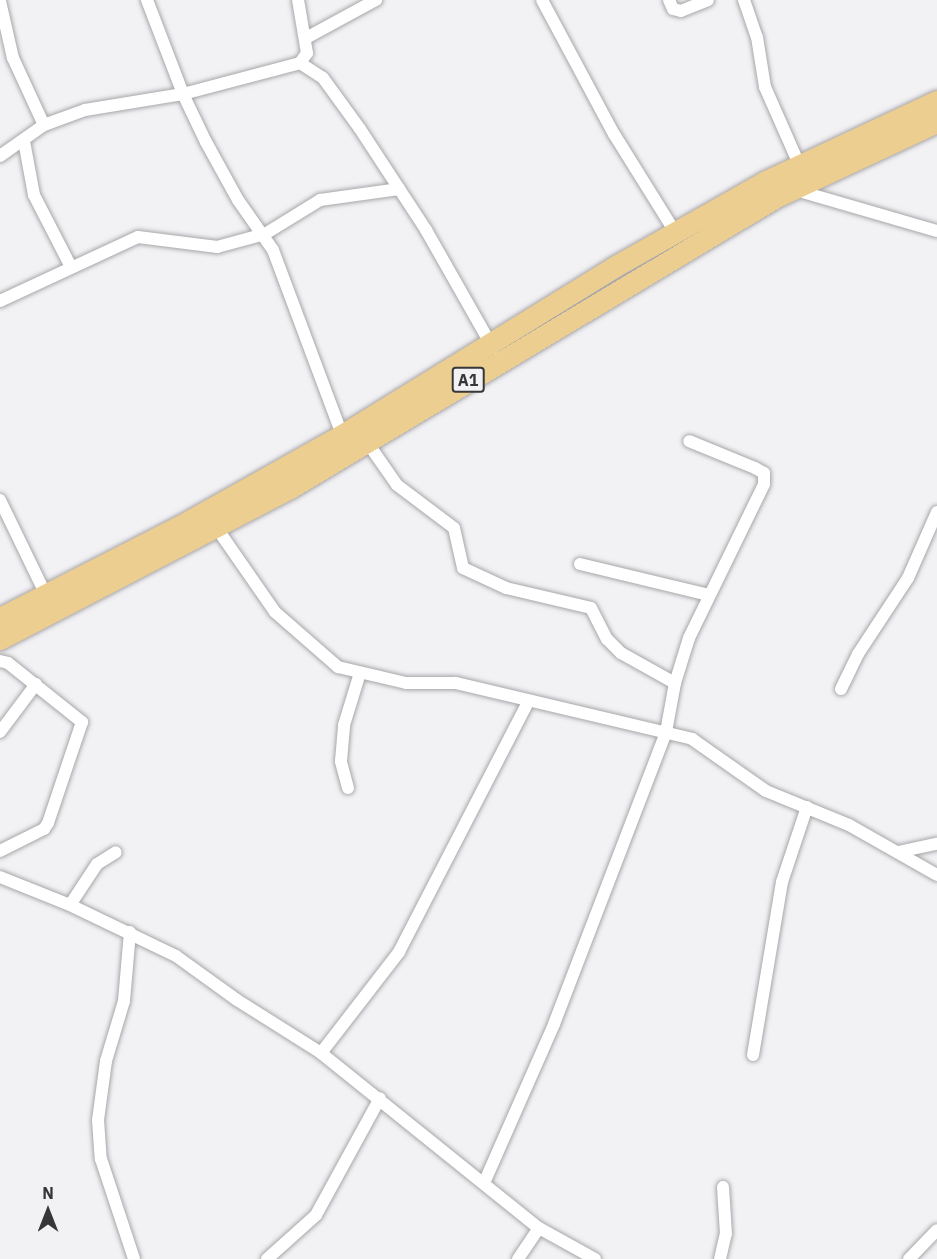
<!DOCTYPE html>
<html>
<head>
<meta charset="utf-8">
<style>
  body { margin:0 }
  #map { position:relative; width:937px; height:1259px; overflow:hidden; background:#f2f1f4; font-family:"IBM Plex Sans",sans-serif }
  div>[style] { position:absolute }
  .roads { filter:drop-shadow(0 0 2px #a8a6a9) drop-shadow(0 0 2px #a8a6a9) }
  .minor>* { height:12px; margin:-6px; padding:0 6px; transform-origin:6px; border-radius:6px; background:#fff }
  .trunk>* { height:21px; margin:-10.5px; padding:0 10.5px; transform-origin:10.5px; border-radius:10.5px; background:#ecce90 }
  span { translate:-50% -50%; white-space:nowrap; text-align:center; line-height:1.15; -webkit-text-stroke:6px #f2f1f4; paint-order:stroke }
  .shield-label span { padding:2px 4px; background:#f2f1f4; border:2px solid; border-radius:4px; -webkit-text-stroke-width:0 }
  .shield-label { font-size:16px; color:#383738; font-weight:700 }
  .north { position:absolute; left:18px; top:1181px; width:60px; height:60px; -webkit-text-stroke:4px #f2f1f4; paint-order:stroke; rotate:0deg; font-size:16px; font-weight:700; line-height:24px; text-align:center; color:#383738 }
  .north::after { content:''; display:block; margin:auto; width:21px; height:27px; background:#383738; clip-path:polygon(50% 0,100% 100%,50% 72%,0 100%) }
</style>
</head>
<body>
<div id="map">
  <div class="roads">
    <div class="minor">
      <div style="left:147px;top:0;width:101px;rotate:69deg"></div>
      <div style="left:183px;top:94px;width:53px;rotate:64.4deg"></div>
      <div style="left:206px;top:142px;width:66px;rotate:61.1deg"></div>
      <div style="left:238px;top:200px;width:61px;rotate:55deg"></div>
      <div style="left:273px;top:250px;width:197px;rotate:69.5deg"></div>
      <div style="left:542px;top:0;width:152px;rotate:61.8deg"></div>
      <div style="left:614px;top:134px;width:115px;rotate:58.1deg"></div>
      <div style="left:669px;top:0;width:10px;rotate:66deg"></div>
      <div style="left:673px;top:9px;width:8px;rotate:14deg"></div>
      <div style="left:681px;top:11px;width:29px;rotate:-22deg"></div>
      <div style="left:744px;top:0;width:39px;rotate:71deg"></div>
      <div style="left:757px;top:37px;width:51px;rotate:80.9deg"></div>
      <div style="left:765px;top:87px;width:84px;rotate:66.2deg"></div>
      <div style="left:0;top:1px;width:58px;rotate:77.2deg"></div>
      <div style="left:13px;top:58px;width:74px;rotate:65.2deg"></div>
      <div style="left:306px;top:38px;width:80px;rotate:-28.5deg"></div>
      <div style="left:300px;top:63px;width:27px;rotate:33deg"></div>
      <div style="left:323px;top:78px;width:63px;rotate:54deg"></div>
      <div style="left:360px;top:129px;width:121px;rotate:56.8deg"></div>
      <div style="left:426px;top:230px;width:136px;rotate:60.4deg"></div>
      <div style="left:24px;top:141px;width:55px;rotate:79.5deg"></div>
      <div style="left:34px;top:195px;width:79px;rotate:62.8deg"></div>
      <div style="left:0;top:156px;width:54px;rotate:-35.2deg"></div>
      <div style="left:44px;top:125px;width:44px;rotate:-20.1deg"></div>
      <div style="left:85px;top:110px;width:99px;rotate:-9.3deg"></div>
      <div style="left:183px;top:94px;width:121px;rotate:-14.8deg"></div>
      <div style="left:300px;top:63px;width:12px;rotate:-55deg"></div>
      <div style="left:307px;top:53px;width:54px;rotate:-99.6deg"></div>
      <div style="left:792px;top:189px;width:151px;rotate:16.2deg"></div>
      <div style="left:0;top:301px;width:152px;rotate:-24.9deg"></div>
      <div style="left:138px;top:237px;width:80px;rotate:7.2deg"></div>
      <div style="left:217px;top:247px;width:50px;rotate:-15.2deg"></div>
      <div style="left:265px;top:234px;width:65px;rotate:-31.7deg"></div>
      <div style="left:320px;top:200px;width:80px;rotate:-7.9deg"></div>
      <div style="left:367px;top:442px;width:52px;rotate:55.1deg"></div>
      <div style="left:397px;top:485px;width:71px;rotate:37deg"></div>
      <div style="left:454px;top:528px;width:41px;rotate:77.3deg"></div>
      <div style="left:463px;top:568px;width:47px;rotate:24.9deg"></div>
      <div style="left:506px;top:588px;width:87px;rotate:13.2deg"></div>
      <div style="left:591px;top:608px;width:35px;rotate:63deg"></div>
      <div style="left:607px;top:639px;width:20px;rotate:45deg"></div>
      <div style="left:621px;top:653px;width:62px;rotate:29.1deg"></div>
      <div style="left:0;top:500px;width:106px;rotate:64.2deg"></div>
      <div style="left:216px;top:527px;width:103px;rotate:55.2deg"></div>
      <div style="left:275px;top:612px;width:84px;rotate:41.1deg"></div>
      <div style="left:338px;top:667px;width:70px;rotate:13.2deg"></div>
      <div style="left:406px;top:683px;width:50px"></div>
      <div style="left:456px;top:683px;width:243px;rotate:13.3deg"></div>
      <div style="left:692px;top:739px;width:90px;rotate:35.1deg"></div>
      <div style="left:766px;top:791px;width:90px;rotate:22.3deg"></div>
      <div style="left:849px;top:825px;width:101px;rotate:29.6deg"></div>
      <div style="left:580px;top:564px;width:133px;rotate:13.5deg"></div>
      <div style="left:0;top:661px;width:8px;rotate:14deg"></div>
      <div style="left:8px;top:663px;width:95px;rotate:38.6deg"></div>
      <div style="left:82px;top:722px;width:107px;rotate:108.6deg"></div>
      <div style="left:48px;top:823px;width:7px;rotate:124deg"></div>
      <div style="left:44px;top:829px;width:49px;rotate:153.4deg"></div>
      <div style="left:841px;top:689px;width:39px;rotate:-64deg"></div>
      <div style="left:858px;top:654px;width:91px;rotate:-56.7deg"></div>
      <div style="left:908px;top:578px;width:72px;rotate:-66.3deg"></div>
      <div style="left:0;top:732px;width:60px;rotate:-53.1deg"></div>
      <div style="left:348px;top:788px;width:28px;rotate:-105deg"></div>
      <div style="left:341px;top:761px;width:36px;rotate:-85deg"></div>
      <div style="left:344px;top:725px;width:54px;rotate:-72.9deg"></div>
      <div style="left:898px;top:852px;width:40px;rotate:-12deg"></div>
      <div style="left:0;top:877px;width:75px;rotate:21.8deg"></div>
      <div style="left:70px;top:905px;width:118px;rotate:25.7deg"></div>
      <div style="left:176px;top:956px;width:75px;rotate:35.8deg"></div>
      <div style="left:237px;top:1000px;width:99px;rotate:32.2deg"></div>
      <div style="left:321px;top:1053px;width:280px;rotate:38.8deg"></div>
      <div style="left:539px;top:1228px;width:64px;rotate:29deg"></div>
      <div style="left:70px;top:905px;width:49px;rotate:-56.6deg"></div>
      <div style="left:97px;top:864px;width:22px;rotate:-32deg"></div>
      <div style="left:130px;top:932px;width:69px;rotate:95deg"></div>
      <div style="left:124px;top:1001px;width:63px;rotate:106.7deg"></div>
      <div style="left:106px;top:1061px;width:60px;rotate:97.7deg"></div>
      <div style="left:98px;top:1120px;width:39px;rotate:86deg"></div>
      <div style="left:101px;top:1159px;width:105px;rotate:71.7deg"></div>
      <div style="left:321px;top:1053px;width:128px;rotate:-52.3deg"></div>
      <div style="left:399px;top:952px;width:281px;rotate:-62.7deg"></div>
      <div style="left:753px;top:1055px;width:175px;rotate:-80.5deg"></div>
      <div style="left:782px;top:882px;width:79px;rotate:-71.6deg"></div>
      <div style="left:484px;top:1183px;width:174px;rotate:-66.2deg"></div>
      <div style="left:554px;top:1024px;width:313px;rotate:-69deg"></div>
      <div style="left:666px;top:732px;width:50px;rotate:-79.6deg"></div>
      <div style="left:675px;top:683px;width:47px;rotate:-72.7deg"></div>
      <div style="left:689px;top:638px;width:171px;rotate:-64deg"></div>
      <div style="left:764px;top:484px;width:11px;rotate:-90deg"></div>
      <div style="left:764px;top:473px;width:10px;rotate:-151deg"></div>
      <div style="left:755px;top:468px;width:71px;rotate:-157.8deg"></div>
      <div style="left:267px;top:1259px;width:66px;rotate:-41.9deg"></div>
      <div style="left:316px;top:1215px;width:133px;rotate:-61.3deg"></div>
      <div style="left:518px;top:1259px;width:37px;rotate:-56deg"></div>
      <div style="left:720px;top:1259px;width:26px;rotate:-77deg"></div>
      <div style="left:726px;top:1234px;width:47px;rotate:-93.7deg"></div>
      <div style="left:909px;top:1259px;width:40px;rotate:-46deg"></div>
    </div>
    <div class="trunk">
      <div style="left:0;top:618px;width:202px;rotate:-27.1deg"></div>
      <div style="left:180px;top:526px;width:186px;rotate:-29.3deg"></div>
      <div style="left:342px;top:435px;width:320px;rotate:-31.7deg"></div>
      <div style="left:614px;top:267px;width:175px;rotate:-29.5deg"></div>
      <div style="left:766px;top:181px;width:189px;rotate:-25.1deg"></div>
      <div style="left:0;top:639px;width:327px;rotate:-27.5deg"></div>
      <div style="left:290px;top:488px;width:566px;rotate:-30.91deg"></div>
      <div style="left:776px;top:197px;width:178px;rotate:-25deg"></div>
    </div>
  </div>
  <div class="shield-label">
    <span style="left:468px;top:380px">A1</span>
  </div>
  <div class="north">N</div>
</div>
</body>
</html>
